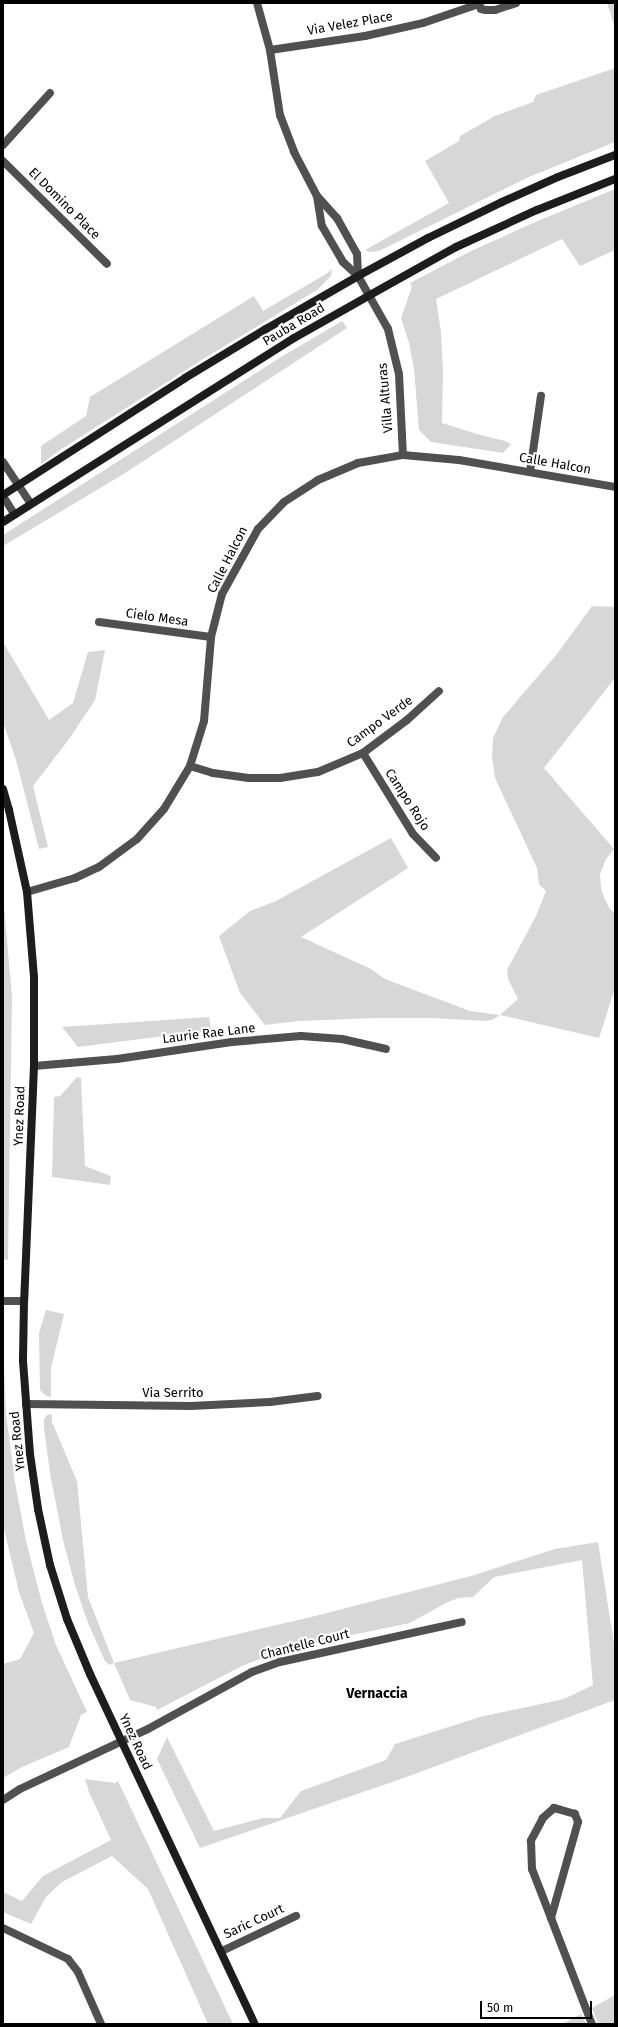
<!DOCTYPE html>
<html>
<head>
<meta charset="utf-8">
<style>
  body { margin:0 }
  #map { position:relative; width:618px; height:2027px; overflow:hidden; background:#fff; font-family:"Fira Sans",sans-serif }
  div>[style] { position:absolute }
  .green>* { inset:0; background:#d7d7d7 }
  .service>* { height:8px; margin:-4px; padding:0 4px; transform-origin:4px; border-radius:4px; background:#505050 }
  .minor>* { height:8px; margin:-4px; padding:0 4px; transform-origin:4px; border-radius:4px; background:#505050 }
  .tertiary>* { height:8px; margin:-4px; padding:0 4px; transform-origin:4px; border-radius:4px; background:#505050 }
  .secondary>* { height:8px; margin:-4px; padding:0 4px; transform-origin:4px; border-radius:4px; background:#1d1d1d }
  span { translate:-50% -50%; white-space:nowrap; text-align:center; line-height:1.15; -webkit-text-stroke:4px #fff; paint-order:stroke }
  .street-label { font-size:13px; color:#000 }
  .neighbourhood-label { font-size:14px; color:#000; font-weight:700 }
  .frame { position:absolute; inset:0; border:4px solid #000; pointer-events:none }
  .scale { position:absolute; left:480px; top:2001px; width:112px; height:18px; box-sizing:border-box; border:2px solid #000; border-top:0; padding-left:5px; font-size:12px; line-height:14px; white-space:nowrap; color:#000; -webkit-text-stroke:3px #fff; paint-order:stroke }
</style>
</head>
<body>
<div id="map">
  <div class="green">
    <div style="clip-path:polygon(607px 3px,615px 3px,615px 28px)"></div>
    <div style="clip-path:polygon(615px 68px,615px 142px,529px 177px,379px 251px,369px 252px,365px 250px,449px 203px,425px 161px,459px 141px,460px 136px,495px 116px,533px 102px,536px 95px)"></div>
    <div style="clip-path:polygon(615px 189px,615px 250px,580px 266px,562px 239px,436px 299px,441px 332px,443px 370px,442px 423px,477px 434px,505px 441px,511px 444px,503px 453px,431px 442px,419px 430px,414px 369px,409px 343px,401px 318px,412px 287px,410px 283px,471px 251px,533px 223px)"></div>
    <div style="clip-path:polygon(332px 269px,331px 276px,317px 290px,208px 356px,60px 450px,41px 464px,41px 446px,86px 416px,90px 397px,254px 296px,263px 311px,326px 274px)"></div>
    <div style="clip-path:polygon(342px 321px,347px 328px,122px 475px,3px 546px,3px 535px,281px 357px)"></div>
    <div style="clip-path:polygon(592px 606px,615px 607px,615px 678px,544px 768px,614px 849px,606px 859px,600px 874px,601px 888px,604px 898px,610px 909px,615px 913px,615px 988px,599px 1038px,500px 1015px,492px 1020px,484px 1021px,431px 1018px,377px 1018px,298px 1021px,265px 1025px,240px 993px,219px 936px,250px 911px,276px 901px,391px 838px,408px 868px,301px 937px,371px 969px,385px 979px,470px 1011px,500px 1015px,518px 999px,508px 979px,507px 970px,536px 916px,546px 891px,539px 884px,537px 868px,495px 778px,492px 757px,493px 738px,503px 717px,557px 654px)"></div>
    <div style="clip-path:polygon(3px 642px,49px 720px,73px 703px,88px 652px,105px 650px,95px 700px,69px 739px,33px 786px,48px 847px,39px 849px,16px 760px,3px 722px)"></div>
    <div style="clip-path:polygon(3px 895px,12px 997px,8px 1260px,3px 1259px)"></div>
    <div style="clip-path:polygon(209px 1017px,211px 1030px,78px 1047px,62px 1027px)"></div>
    <div style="clip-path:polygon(77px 1077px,81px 1078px,85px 1166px,111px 1176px,110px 1185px,52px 1177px,54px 1097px,60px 1096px)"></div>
    <div style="clip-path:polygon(46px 1310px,64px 1314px,51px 1368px,51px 1397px,46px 1396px,40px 1390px,39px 1333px)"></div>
    <div style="clip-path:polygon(3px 1340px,6px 1413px,15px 1482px,26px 1541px,42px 1603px,56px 1645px,87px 1712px,81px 1715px,69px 1747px,22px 1767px,3px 1778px,3px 1664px,20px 1659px,34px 1633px,19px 1592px,3px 1525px)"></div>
    <div style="clip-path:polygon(52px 1414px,52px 1422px,77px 1481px,88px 1597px,114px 1663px,311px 1617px,471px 1576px,555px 1549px,598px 1542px,615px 1650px,615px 1700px,401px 1779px,200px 1848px,157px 1759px,167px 1737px,214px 1831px,263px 1818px,280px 1818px,301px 1791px,386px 1760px,395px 1744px,480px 1717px,564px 1699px,593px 1685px,582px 1560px,494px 1577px,473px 1597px,458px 1598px,446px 1603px,410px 1623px,328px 1640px,273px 1654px,242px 1666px,157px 1710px,156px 1707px,130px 1700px,114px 1663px,109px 1665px,105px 1661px,88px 1623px,75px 1585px,63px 1540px,50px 1473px,44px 1428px,44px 1419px,47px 1415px)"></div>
    <div style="clip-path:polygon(85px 1779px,115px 1783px,118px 1781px,233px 2024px,208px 2024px,148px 1889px,112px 1856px,62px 1882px,46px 1897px,31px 1924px,3px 1912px,3px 1892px,22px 1901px,43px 1876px,111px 1840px,89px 1792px)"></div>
    <div style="clip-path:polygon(615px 1995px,615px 2024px,598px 2024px,592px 2008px)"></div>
    <div style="clip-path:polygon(581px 2014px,586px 2024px,562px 2024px)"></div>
  </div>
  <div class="service">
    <div style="left:551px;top:1918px;width:100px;rotate:-74.3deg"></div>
    <div style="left:578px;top:1822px;width:9px;rotate:-111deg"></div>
    <div style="left:575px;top:1814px;width:22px;rotate:-164deg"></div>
    <div style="left:554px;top:1808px;width:15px;rotate:138deg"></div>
    <div style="left:543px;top:1818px;width:26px;rotate:118deg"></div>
    <div style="left:531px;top:1841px;width:28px;rotate:88deg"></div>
    <div style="left:532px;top:1869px;width:53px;rotate:68.8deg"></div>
    <div style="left:551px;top:1918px;width:114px;rotate:68.9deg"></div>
  </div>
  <div class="minor">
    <div style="left:257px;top:3px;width:49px;rotate:74.5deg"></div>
    <div style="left:270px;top:50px;width:66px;rotate:81.3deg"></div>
    <div style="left:280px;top:115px;width:40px;rotate:69deg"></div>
    <div style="left:294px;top:152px;width:50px;rotate:62.4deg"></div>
    <div style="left:317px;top:196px;width:30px;rotate:48deg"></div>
    <div style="left:337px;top:218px;width:41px;rotate:60.9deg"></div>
    <div style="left:357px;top:254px;width:22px;rotate:87deg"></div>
    <div style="left:479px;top:3px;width:6px;rotate:72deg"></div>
    <div style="left:481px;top:9px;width:5px;rotate:11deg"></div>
    <div style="left:486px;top:10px;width:9px"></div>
    <div style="left:495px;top:10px;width:22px;rotate:-18deg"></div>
    <div style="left:270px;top:50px;width:96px;rotate:-8.4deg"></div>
    <div style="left:365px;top:36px;width:59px;rotate:-12.6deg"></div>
    <div style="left:423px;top:23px;width:59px;rotate:-18.7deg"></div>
    <div style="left:3px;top:145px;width:70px;rotate:-47.9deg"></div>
    <div style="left:3px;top:161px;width:146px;rotate:44.7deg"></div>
    <div style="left:317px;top:196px;width:30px;rotate:81deg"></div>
    <div style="left:322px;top:226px;width:42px;rotate:59.7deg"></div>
    <div style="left:343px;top:262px;width:21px;rotate:43deg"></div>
    <div style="left:358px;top:276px;width:61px;rotate:60.5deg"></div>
    <div style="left:388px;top:329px;width:46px;rotate:76.3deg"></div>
    <div style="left:399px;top:374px;width:81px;rotate:87.2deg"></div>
    <div style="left:3px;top:462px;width:50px;rotate:56.3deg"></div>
    <div style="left:530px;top:472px;width:77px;rotate:-81.8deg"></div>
    <div style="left:3px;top:496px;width:22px;rotate:58deg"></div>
    <div style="left:99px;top:622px;width:113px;rotate:7.6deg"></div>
    <div style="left:363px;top:753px;width:95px;rotate:58.3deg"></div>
    <div style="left:413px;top:834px;width:33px;rotate:46deg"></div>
    <div style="left:190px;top:766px;width:24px;rotate:17deg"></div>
    <div style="left:213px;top:773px;width:36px;rotate:8deg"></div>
    <div style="left:249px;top:778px;width:31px"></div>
    <div style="left:280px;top:778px;width:38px;rotate:-9deg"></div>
    <div style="left:318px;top:772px;width:49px;rotate:-22.9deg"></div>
    <div style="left:363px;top:753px;width:55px;rotate:-36.9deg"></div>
    <div style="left:407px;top:720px;width:43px;rotate:-42.2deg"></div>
    <div style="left:27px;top:892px;width:50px;rotate:-16.3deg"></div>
    <div style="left:75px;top:878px;width:26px;rotate:-25deg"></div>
    <div style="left:99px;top:867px;width:47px;rotate:-36.4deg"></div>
    <div style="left:137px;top:839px;width:40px;rotate:-48deg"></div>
    <div style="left:164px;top:809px;width:50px;rotate:-58.8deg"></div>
    <div style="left:190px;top:766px;width:47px;rotate:-72.7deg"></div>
    <div style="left:204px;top:721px;width:84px;rotate:-85.2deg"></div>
    <div style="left:211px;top:637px;width:44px;rotate:-75.7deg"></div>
    <div style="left:222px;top:594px;width:74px;rotate:-61deg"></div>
    <div style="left:258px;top:529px;width:37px;rotate:-46deg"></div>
    <div style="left:284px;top:502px;width:40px;rotate:-32.9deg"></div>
    <div style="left:318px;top:480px;width:43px;rotate:-23deg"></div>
    <div style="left:358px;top:463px;width:46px;rotate:-10.1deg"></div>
    <div style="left:403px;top:455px;width:56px;rotate:5.1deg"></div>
    <div style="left:459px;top:460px;width:158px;rotate:9.8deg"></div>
    <div style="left:34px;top:1066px;width:83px;rotate:-4.8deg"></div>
    <div style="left:117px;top:1059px;width:116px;rotate:-8.4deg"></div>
    <div style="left:232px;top:1042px;width:69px;rotate:-5deg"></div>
    <div style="left:301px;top:1036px;width:41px;rotate:4.2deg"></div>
    <div style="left:342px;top:1039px;width:45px;rotate:12.8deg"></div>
    <div style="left:26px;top:1404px;width:165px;rotate:0.7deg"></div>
    <div style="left:191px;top:1406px;width:79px;rotate:-2.9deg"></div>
    <div style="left:270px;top:1402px;width:48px;rotate:-7.1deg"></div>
    <div style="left:3px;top:1800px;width:20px;rotate:-33deg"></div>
    <div style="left:20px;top:1789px;width:141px;rotate:-25.1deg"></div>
    <div style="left:148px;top:1729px;width:119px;rotate:-28.7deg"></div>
    <div style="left:252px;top:1672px;width:30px;rotate:-20deg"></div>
    <div style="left:280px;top:1662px;width:186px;rotate:-12.4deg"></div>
    <div style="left:3px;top:1928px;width:72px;rotate:25.5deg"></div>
    <div style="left:68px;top:1959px;width:16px;rotate:52deg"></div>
    <div style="left:78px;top:1972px;width:57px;rotate:66.1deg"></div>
    <div style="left:222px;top:1951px;width:82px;rotate:-25.3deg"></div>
  </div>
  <div class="tertiary">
    <div style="left:3px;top:1301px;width:21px"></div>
  </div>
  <div class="secondary">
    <div style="left:3px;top:495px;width:216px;rotate:-32.7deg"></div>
    <div style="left:185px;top:378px;width:95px;rotate:-31.2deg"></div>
    <div style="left:266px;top:329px;width:106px;rotate:-29.9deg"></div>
    <div style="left:358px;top:276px;width:80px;rotate:-28.5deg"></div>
    <div style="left:428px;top:238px;width:82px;rotate:-25.9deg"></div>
    <div style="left:502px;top:202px;width:61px;rotate:-24.1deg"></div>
    <div style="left:558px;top:177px;width:61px;rotate:-21.1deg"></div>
    <div style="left:3px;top:522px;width:344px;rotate:-32.3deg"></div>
    <div style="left:294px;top:338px;width:87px;rotate:-29.5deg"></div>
    <div style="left:370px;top:295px;width:98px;rotate:-29.2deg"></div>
    <div style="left:456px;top:247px;width:89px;rotate:-24.6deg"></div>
    <div style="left:537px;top:210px;width:84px;rotate:-21.7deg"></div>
    <div style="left:3px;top:789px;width:22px;rotate:74deg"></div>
    <div style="left:9px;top:810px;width:84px;rotate:77.6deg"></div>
    <div style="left:27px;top:892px;width:85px;rotate:85.3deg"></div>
    <div style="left:34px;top:977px;width:89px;rotate:90deg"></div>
    <div style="left:34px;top:1066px;width:235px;rotate:92.4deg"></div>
    <div style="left:24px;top:1301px;width:60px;rotate:91deg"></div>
    <div style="left:23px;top:1361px;width:93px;rotate:85.7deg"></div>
    <div style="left:30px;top:1454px;width:56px;rotate:81.7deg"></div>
    <div style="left:38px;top:1509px;width:57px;rotate:77.9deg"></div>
    <div style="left:50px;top:1565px;width:57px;rotate:72.5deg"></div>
    <div style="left:67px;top:1619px;width:60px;rotate:67.3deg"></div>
    <div style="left:90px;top:1674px;width:387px;rotate:64.8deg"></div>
  </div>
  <div class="street-label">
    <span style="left:350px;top:24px;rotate:-10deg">Via Velez Place</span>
    <span style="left:64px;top:204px;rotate:45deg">El Domino Place</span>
    <span style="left:294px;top:325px;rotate:-31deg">Pauba Road</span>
    <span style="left:386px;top:398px;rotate:-95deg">Villa Alturas</span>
    <span style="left:555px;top:464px;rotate:10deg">Calle Halcon</span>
    <span style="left:228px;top:560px;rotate:-63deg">Calle Halcon</span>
    <span style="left:157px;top:618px;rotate:8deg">Cielo Mesa</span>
    <span style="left:380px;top:722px;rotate:-36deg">Campo Verde</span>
    <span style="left:407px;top:800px;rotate:57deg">Campo Rojo</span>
    <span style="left:209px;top:1034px;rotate:-7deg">Laurie Rae Lane</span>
    <span style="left:20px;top:1116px;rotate:-88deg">Ynez Road</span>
    <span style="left:173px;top:1393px">Via Serrito</span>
    <span style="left:18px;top:1441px;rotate:-96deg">Ynez Road</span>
    <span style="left:305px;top:1645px;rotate:-14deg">Chantelle Court</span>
    <span style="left:135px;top:1742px;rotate:65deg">Ynez Road</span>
    <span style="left:254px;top:1922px;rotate:-25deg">Saric Court</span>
  </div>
  <div class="neighbourhood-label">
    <span style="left:377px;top:1694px">Vernaccia</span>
  </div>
  <div class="frame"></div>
  <div class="scale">50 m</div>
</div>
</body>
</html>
